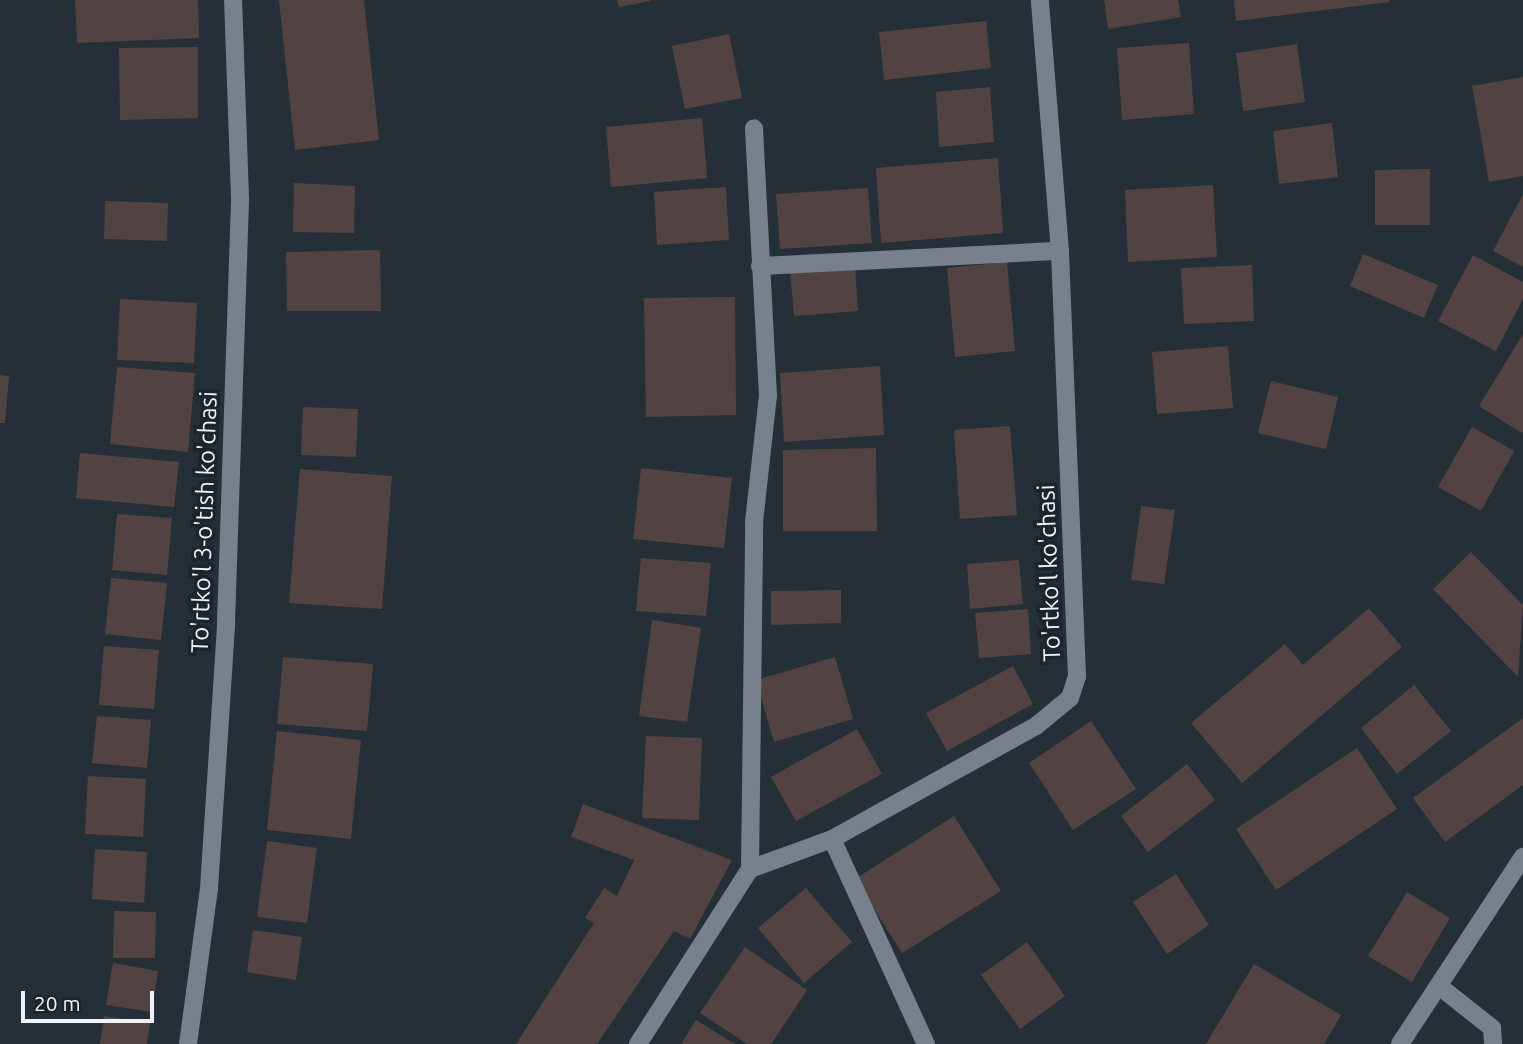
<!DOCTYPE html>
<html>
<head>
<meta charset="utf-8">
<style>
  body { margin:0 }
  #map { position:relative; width:1523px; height:1044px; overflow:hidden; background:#252f38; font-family:Ubuntu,sans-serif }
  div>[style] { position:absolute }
  .building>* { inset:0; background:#524342 }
  .lane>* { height:18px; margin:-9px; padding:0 9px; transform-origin:9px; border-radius:9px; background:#76818c }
  .street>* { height:18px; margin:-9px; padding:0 9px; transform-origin:9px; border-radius:9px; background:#76818c }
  span { translate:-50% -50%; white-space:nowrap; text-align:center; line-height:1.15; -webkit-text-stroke:7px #1c252d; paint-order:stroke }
  .street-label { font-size:24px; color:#edf3f9 }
  .scale { position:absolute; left:21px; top:991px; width:133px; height:32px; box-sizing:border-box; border:4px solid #edf3f9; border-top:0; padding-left:9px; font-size:21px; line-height:24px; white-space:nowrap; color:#edf3f9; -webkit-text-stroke:5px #1c252d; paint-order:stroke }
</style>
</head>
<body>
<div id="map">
  <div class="building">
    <div style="clip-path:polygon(75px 0,198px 0,199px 38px,77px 43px)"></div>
    <div style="clip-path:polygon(279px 0,364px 0,379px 140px,295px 150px)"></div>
    <div style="clip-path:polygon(617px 0,651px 0,651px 1px,619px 7px)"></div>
    <div style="clip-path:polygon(1104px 0,1178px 0,1181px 17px,1108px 29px)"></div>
    <div style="clip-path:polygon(1234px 0,1390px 0,1390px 2px,1236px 21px)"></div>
    <div style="clip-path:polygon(986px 21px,991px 68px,884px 80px,879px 32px)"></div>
    <div style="clip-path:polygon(729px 34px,742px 98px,685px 109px,672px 46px)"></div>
    <div style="clip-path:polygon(1189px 43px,1194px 114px,1122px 120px,1117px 48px)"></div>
    <div style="clip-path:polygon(1297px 44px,1305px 102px,1243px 111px,1236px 53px)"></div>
    <div style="clip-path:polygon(198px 47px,198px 118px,120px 120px,119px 48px)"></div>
    <div style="clip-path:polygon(1523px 77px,1523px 176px,1489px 182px,1472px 86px)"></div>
    <div style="clip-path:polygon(990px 87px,994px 142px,939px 147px,936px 92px)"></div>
    <div style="clip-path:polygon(702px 118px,707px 178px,611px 187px,606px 127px)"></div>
    <div style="clip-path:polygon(1332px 123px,1338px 177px,1279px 184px,1273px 131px)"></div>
    <div style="clip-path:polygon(998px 158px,1003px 233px,881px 243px,876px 168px)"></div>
    <div style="clip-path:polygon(1430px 169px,1430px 225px,1375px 225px,1375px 170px)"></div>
    <div style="clip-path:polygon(294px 183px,355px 186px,354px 233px,293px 232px)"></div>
    <div style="clip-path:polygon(1213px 185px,1217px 257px,1128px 262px,1125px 190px)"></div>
    <div style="clip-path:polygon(726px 187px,729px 240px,657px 245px,654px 192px)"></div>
    <div style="clip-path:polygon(868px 188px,872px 243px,780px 249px,776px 194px)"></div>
    <div style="clip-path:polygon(1523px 194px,1523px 267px,1493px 251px)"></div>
    <div style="clip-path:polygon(105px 201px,168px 203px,167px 241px,104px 239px)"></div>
    <div style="clip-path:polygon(380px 250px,381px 311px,287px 311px,286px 252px)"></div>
    <div style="clip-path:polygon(1363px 254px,1438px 285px,1424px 318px,1350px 286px)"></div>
    <div style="clip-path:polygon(1473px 255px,1523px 282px,1523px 299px,1496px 351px,1438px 321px)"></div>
    <div style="clip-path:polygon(1007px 262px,1015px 351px,955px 357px,947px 268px)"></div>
    <div style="clip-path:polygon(1252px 265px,1254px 321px,1184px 324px,1181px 268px)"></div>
    <div style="clip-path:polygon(855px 267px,858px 311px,794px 316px,790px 272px)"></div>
    <div style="clip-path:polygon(735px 297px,736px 415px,646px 417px,644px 298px)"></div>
    <div style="clip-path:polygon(120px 299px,197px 303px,194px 363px,117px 360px)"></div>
    <div style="clip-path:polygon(1523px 334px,1523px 431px,1522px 433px,1479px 406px)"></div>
    <div style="clip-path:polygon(1228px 346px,1233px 408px,1157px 414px,1152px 352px)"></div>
    <div style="clip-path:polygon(880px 366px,884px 435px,784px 442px,780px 373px)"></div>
    <div style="clip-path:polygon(117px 367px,195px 373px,188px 452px,110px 444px)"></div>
    <div style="clip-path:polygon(0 375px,9px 376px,5px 423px,0 423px)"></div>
    <div style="clip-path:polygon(1271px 381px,1338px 397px,1326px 449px,1258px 433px)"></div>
    <div style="clip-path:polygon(303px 407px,358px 409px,356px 457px,301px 455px)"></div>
    <div style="clip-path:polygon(1010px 426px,1017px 515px,960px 519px,954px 430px)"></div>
    <div style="clip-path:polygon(1472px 427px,1514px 451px,1481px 511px,1438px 487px)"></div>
    <div style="clip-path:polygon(876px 448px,877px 531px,783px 531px,783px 450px)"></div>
    <div style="clip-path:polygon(80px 453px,179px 462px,174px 507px,76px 498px)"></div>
    <div style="clip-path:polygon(641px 468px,732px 478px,724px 548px,633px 539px)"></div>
    <div style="clip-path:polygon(300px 469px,392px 476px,382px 609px,289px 603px)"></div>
    <div style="clip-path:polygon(1141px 506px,1175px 510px,1164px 584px,1131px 580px)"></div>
    <div style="clip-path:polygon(117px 514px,172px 518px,167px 575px,112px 570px)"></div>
    <div style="clip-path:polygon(1471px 552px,1523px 605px,1518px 677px,1433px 589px)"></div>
    <div style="clip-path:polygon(641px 558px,711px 563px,706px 616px,636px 611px)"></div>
    <div style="clip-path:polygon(1019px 560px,1023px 604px,970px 609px,967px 564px)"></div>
    <div style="clip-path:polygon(111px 578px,167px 583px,161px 640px,105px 634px)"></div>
    <div style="clip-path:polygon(841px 590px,841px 623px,771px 625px,771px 591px)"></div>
    <div style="clip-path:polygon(1369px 608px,1402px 647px,1242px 783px,1191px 723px,1285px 644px,1303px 665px)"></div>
    <div style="clip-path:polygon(1028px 609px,1031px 654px,979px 658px,975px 613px)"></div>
    <div style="clip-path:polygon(652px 620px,701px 628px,687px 722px,639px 716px)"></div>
    <div style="clip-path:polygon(104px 646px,159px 650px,154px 709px,99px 705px)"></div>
    <div style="clip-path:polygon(283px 657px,373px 664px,367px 731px,277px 724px)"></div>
    <div style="clip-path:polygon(835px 657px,853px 719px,774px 742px,756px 680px)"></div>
    <div style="clip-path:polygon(1013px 666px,1033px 704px,947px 751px,926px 713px)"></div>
    <div style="clip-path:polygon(1414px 685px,1451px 731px,1397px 774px,1361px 728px)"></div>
    <div style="clip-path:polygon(97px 716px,151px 720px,147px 768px,92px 763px)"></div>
    <div style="clip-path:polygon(1523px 718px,1523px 785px,1445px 842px,1413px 798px)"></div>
    <div style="clip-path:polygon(1091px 721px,1136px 789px,1073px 830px,1029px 763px)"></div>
    <div style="clip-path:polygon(857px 729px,882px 774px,796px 821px,771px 777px)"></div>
    <div style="clip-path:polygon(277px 731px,361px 740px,351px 839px,267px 830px)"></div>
    <div style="clip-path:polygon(646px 736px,702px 738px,699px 820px,642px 818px)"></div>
    <div style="clip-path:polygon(1357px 748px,1397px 809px,1276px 890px,1236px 829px)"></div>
    <div style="clip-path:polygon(1187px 764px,1215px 800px,1148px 852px,1121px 816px)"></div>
    <div style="clip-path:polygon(88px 776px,146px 779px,143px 837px,85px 834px)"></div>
    <div style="clip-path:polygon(583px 804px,732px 860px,690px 939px,674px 931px,597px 1044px,516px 1044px,594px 923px,585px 918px,604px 888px,617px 896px,634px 860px,571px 837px)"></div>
    <div style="clip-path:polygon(954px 816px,1001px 891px,902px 953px,855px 879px)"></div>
    <div style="clip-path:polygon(267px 841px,317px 848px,307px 923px,257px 917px)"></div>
    <div style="clip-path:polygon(95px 849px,147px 852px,144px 903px,92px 899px)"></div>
    <div style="clip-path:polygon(1176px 874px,1209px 925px,1167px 954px,1133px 902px)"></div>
    <div style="clip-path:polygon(806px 888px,852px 942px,804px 983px,758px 928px)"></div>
    <div style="clip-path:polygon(1407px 892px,1450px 918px,1412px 982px,1368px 956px)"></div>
    <div style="clip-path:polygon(114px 911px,156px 912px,155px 958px,113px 958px)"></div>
    <div style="clip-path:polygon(253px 930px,302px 937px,296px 980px,247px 972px)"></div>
    <div style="clip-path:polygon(1027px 942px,1065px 996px,1020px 1029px,981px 975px)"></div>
    <div style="clip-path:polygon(745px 947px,807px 990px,771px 1044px,747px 1044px,700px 1013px)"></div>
    <div style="clip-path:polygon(113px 963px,158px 971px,152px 1012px,106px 1005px)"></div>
    <div style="clip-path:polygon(1254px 964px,1341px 1015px,1324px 1044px,1206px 1044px)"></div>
    <div style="clip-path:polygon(104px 1016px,150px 1023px,147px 1044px,100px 1044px)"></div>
    <div style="clip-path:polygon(696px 1020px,735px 1044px,681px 1044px)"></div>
  </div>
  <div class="lane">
    <div style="left:1439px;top:986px;width:68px;rotate:38.4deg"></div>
    <div style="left:1492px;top:1028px;width:16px;rotate:86deg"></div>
    <div style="left:1400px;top:1044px;width:224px;rotate:-56.7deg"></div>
  </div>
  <div class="street">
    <div style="left:760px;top:266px;width:300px;rotate:-2.9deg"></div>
    <div style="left:832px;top:839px;width:226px;rotate:65.4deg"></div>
    <div style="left:750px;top:869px;width:347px;rotate:-89.3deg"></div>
    <div style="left:754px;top:522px;width:127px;rotate:-83.7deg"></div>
    <div style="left:768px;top:396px;width:268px;rotate:-93deg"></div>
    <div style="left:188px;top:1044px;width:156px;rotate:-82.3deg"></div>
    <div style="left:209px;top:889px;width:267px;rotate:-86.3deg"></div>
    <div style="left:226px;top:623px;width:425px;rotate:-88.1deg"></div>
    <div style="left:240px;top:198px;width:198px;rotate:-92deg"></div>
    <div style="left:638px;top:1044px;width:208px;rotate:-57.4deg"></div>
    <div style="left:750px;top:869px;width:87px;rotate:-20.1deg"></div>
    <div style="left:832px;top:839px;width:233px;rotate:-29deg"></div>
    <div style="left:1036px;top:726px;width:44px;rotate:-39.5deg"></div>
    <div style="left:1070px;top:698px;width:23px;rotate:-72deg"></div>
    <div style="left:1077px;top:676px;width:425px;rotate:-92.3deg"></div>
    <div style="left:1060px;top:251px;width:252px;rotate:-94.6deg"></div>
  </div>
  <div class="street-label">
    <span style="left:204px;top:522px;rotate:-88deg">To'rtko'l 3-o'tish ko'chasi</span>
    <span style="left:1049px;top:573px;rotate:-92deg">To'rtko'l ko'chasi</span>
  </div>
  <div class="scale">20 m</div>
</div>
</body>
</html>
